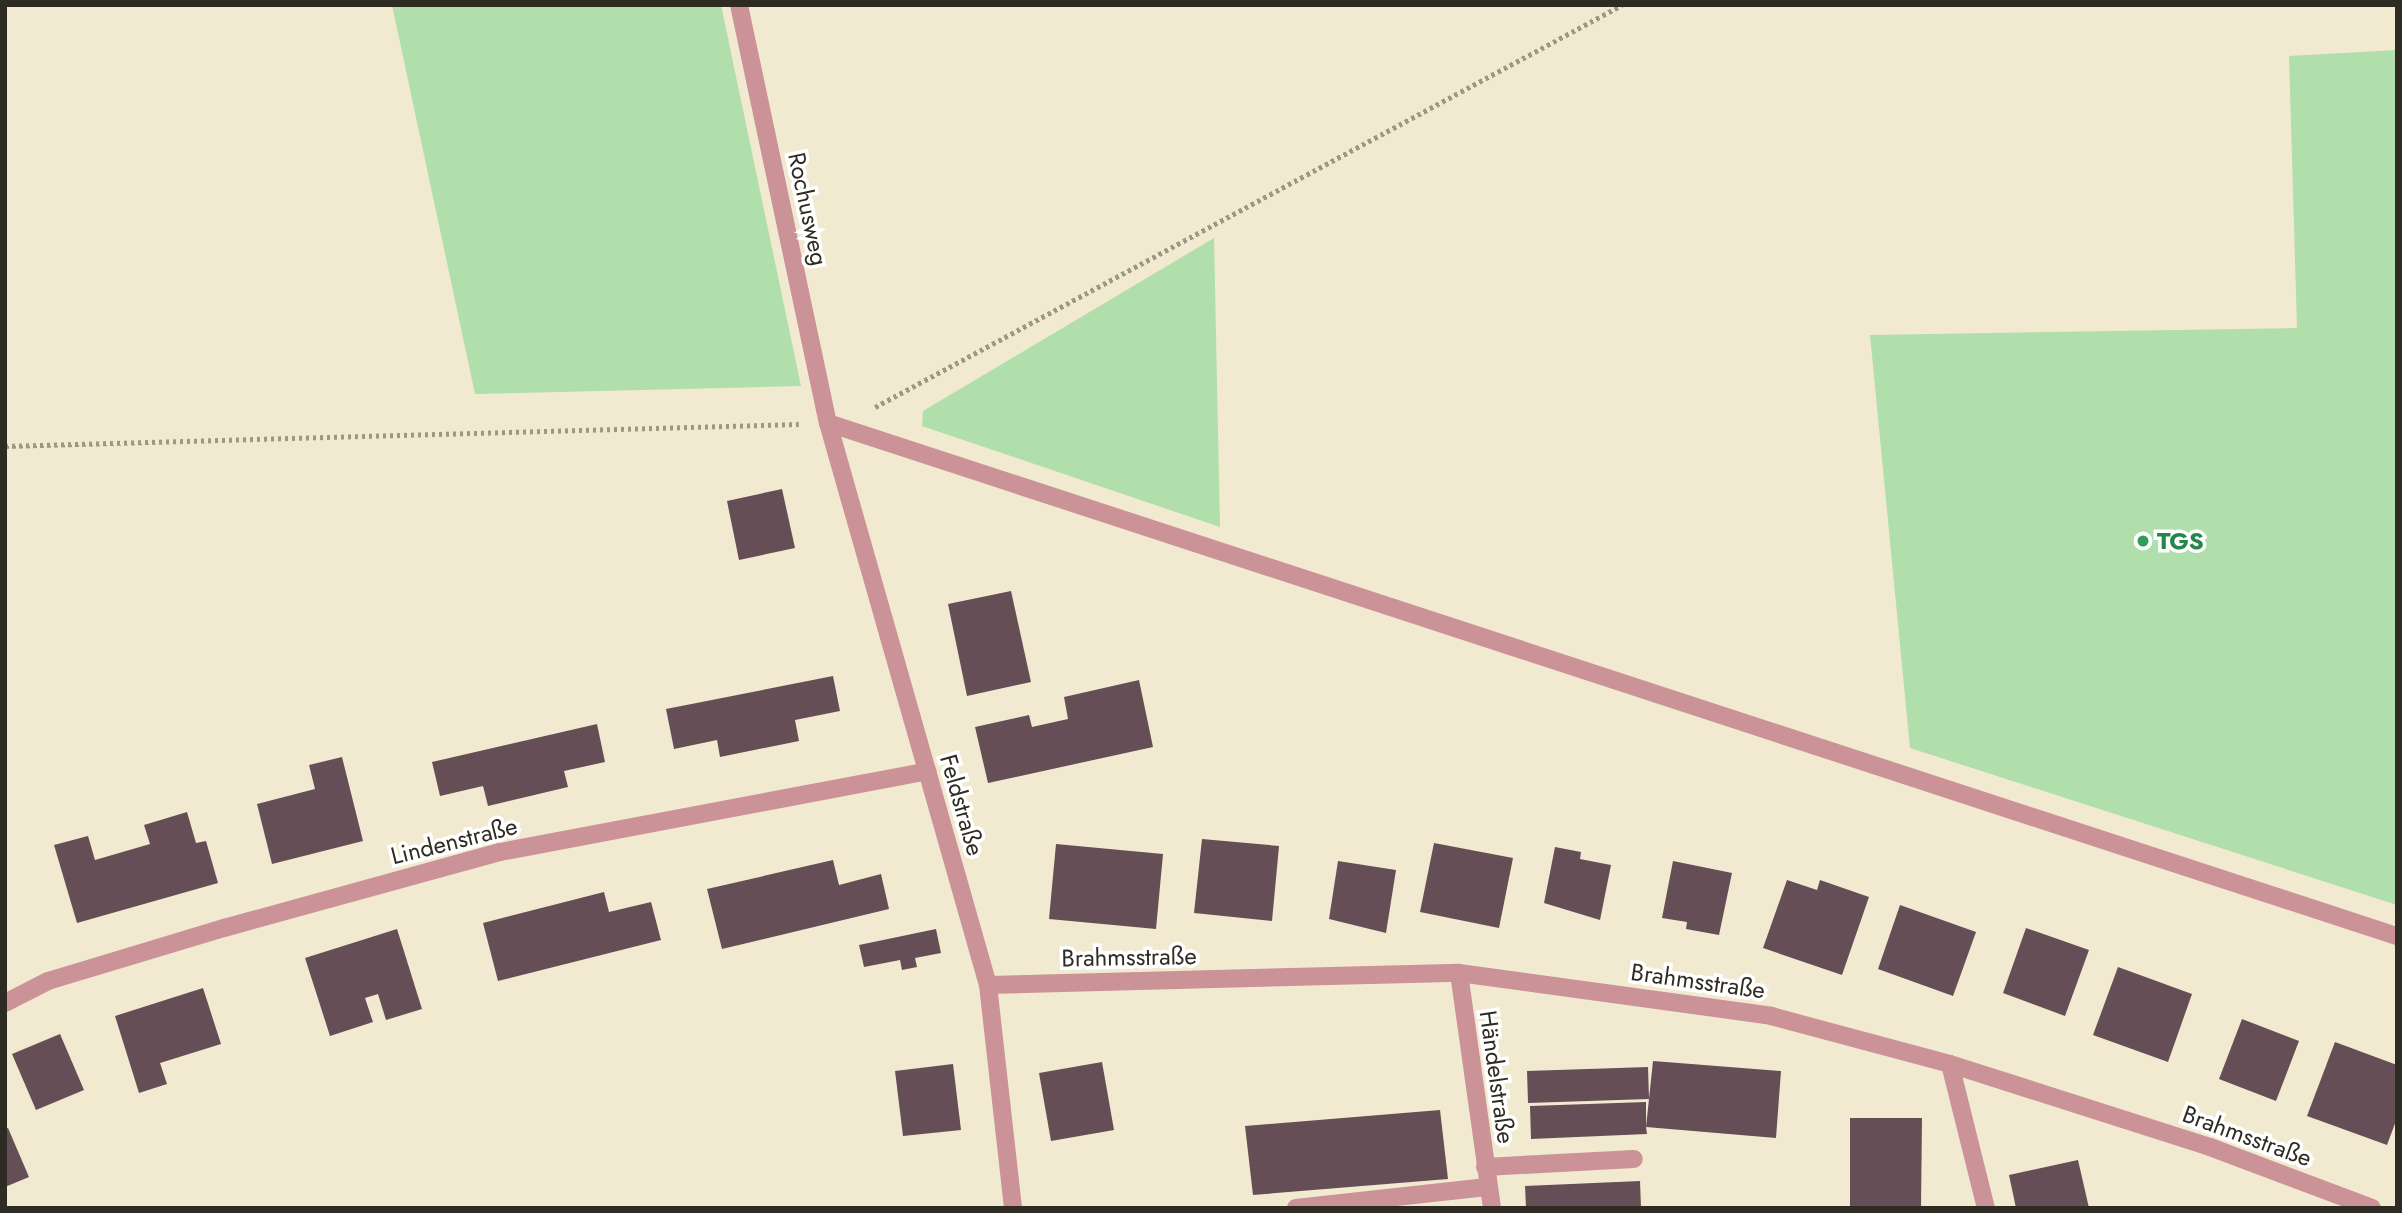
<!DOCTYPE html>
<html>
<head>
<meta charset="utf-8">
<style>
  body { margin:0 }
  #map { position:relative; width:2402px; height:1213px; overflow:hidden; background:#f1ead1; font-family:Jost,sans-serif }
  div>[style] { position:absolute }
  .green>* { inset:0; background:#b0dfab }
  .building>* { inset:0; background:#664e56 }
  .path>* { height:4.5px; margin-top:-2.25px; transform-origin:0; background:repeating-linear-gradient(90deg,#9d9886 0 3.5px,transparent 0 7px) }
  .service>* { height:18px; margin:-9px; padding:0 9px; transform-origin:9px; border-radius:9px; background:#cb9297 }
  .minor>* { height:18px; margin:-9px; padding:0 9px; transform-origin:9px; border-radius:9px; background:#cb9297 }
  .dots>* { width:19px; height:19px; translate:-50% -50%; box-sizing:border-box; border:4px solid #fff; border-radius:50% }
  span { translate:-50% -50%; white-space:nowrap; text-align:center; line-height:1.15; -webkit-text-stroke:7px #fff; paint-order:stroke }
  .street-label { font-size:24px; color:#2e2b22 }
  .leisure-label { font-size:24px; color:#27864d; font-weight:700 }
  .left { translate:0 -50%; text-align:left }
  .frame { position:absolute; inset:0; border:7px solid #2e2b22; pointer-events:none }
</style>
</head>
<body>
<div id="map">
  <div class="green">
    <div style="clip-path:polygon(392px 5px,721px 5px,801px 386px,475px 394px)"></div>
    <div style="clip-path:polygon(2397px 50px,2397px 905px,1910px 748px,1870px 335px,2297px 328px,2289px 56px)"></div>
    <div style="clip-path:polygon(1214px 238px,1220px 527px,922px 426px,923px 411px)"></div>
  </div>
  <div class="building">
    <div style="clip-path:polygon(782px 489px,795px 548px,739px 560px,727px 501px)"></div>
    <div style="clip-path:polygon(1011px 591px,1031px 682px,967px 696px,948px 604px)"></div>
    <div style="clip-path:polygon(833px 676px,840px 711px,795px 720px,799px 741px,720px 757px,717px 740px,674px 749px,666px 709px)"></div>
    <div style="clip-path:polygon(1139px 680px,1153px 747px,988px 783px,975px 727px,1029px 715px,1032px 727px,1068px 719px,1064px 697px)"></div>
    <div style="clip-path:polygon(597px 724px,605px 762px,564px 771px,568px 787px,488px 806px,483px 786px,440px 796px,432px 762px)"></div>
    <div style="clip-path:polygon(342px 757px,363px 841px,272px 864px,257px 804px,315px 789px,309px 765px)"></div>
    <div style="clip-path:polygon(187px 812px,196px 843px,206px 841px,218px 883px,77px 923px,54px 845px,88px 836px,95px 860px,150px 844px,144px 825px)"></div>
    <div style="clip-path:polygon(1202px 839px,1279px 846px,1272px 921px,1194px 913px)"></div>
    <div style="clip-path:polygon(1434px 843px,1513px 858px,1499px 928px,1420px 912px)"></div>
    <div style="clip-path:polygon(1056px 844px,1163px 854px,1156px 929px,1049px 919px)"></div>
    <div style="clip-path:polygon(1555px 847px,1581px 852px,1580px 859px,1611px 865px,1600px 920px,1544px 903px)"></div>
    <div style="clip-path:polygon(833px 860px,839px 885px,881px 874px,889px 909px,722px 949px,707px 889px)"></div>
    <div style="clip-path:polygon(1338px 861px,1396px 870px,1386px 933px,1329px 919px)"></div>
    <div style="clip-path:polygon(1673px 861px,1732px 873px,1719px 935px,1686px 929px,1687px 922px,1662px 918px)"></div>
    <div style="clip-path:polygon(1787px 880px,1817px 890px,1820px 880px,1869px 897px,1842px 975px,1763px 948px)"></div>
    <div style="clip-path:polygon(604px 892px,609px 912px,651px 902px,661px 940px,498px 981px,483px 923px)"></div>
    <div style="clip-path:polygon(1900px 905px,1976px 932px,1953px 996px,1878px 969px)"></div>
    <div style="clip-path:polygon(2026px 928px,2089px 950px,2065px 1016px,2003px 993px)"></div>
    <div style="clip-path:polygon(397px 929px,422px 1009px,386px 1020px,378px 994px,365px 998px,373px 1022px,330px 1036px,305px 958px)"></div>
    <div style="clip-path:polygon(936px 929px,941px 953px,915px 958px,917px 967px,902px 970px,900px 960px,864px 967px,859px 945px)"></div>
    <div style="clip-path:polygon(2118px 967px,2192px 994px,2168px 1062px,2093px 1035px)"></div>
    <div style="clip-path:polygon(203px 988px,221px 1044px,160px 1063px,167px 1084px,139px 1093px,115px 1016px)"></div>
    <div style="clip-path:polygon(2242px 1019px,2299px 1041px,2276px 1101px,2219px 1079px)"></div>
    <div style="clip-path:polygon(60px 1034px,84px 1090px,36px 1110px,12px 1054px)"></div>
    <div style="clip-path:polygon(2335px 1042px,2397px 1065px,2397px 1118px,2387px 1145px,2307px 1116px)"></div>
    <div style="clip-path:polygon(1653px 1061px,1781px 1071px,1776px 1138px,1646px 1127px,1647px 1134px,1531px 1139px,1530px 1106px,1646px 1102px,1646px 1127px)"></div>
    <div style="clip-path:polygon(1102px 1062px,1114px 1130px,1051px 1141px,1039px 1073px)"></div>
    <div style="clip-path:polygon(953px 1064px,961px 1130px,903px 1136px,895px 1071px)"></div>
    <div style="clip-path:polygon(1648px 1067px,1649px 1099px,1528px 1103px,1527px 1071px)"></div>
    <div style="clip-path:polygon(1440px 1110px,1448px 1179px,1253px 1195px,1245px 1126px)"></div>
    <div style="clip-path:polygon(1850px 1118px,1922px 1118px,1921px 1208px,1850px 1208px)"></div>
    <div style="clip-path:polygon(8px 1128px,29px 1177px,5px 1187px,5px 1129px)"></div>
    <div style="clip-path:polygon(2078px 1160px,2089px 1208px,2016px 1208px,2009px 1175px)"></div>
    <div style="clip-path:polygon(1640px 1181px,1641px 1208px,1526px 1208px,1525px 1186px)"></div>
  </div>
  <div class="path">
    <div style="left:875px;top:407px;width:848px;rotate:-28.29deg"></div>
    <div style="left:5px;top:446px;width:794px;rotate:-1.59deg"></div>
  </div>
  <div class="service">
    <div style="left:739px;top:5px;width:427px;rotate:78deg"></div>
    <div style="left:828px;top:423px;width:1651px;rotate:18.11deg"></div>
    <div style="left:1485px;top:1167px;width:149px;rotate:-3.1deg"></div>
    <div style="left:1296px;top:1208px;width:192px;rotate:-6.3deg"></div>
  </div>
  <div class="minor">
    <div style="left:828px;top:423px;width:584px;rotate:74.11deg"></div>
    <div style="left:988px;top:985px;width:224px;rotate:83.6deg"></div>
    <div style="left:1459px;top:973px;width:237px;rotate:82deg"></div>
    <div style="left:988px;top:985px;width:471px;rotate:-1.5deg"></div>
    <div style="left:1459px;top:973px;width:315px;rotate:7.8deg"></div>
    <div style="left:1771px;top:1016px;width:185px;rotate:15deg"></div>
    <div style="left:1950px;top:1064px;width:273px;rotate:17.7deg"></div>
    <div style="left:2210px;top:1147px;width:173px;rotate:20.6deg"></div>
    <div style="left:5px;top:1003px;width:48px;rotate:-27.1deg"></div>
    <div style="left:48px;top:981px;width:184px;rotate:-16.8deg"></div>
    <div style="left:224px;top:928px;width:286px;rotate:-15.4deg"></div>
    <div style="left:500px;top:852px;width:435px;rotate:-10.7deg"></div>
    <div style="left:1950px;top:1064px;width:148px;rotate:76deg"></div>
  </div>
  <div class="dots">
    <div style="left:2143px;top:541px;background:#2e9e5b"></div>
  </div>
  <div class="street-label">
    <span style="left:808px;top:209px;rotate:78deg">Rochusweg</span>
    <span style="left:962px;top:805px;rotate:74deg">Feldstraße</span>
    <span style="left:454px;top:841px;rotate:-14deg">Lindenstraße</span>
    <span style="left:1129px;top:957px;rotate:-1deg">Brahmsstraße</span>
    <span style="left:1698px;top:981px;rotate:8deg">Brahmsstraße</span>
    <span style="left:1497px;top:1077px;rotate:82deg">Händelstraße</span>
    <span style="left:2247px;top:1136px;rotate:20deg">Brahmsstraße</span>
  </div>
  <div class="leisure-label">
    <span class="left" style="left:2157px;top:541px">TGS</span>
  </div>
  <div class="frame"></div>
</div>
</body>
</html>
